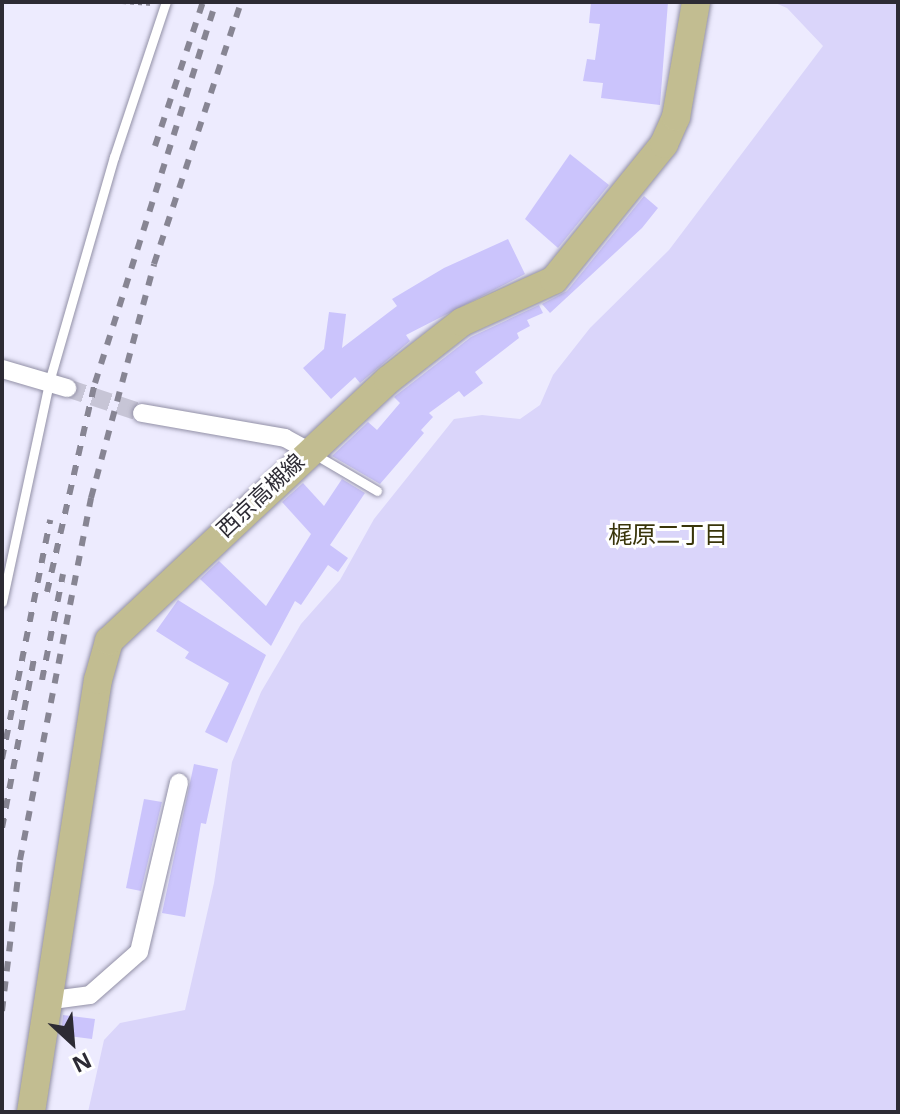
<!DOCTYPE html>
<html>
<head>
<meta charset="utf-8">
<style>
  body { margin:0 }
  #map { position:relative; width:900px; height:1114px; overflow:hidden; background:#edebfe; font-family:"Open Sans","Noto Sans JP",sans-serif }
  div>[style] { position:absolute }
  .green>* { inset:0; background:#dad5fa }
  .building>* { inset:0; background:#cbc4fc }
  .street-tunnel>* { height:18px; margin-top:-9px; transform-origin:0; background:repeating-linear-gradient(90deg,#c7c5d6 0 18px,transparent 0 27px) }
  .path>* { height:4px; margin-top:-2px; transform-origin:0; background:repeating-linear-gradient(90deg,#8e8c9a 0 4px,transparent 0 8px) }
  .roads { filter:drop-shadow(0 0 2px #9290a6) drop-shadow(0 0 2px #9290a6) }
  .lane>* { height:9px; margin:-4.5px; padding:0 4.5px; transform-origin:4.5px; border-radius:4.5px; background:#fff }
  .street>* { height:18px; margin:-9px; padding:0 9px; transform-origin:9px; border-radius:9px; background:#fff }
  .primary>* { height:28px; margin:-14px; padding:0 14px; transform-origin:14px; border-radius:14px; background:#c2bd91 }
  .rail>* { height:6px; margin-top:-3px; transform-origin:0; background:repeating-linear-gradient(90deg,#878593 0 10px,transparent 0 20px) }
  span { translate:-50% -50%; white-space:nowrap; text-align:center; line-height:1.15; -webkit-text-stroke:6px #fff; paint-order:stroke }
  .street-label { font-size:22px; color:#2d2b34 }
  .neighbourhood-label { font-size:24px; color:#39350a }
  .frame { position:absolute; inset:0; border:4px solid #2d2b34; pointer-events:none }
  .north { position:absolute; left:32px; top:1002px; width:80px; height:80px; -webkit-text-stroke:6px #fff; paint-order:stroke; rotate:154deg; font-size:22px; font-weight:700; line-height:32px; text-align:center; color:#2d2b34 }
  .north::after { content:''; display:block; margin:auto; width:28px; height:36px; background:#2d2b34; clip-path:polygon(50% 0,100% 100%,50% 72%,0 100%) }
</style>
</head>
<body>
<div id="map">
  <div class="green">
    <div style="clip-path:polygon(773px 2px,898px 2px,898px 1112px,88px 1112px,104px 1040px,120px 1023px,185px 1010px,214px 883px,232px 762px,261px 692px,301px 624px,340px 580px,374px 519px,454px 419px,482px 415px,520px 419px,540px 405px,553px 375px,590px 328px,669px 250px,823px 46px,787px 8px)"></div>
  </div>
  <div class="building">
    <div style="clip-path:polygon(591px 2px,668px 2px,660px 105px,601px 98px,603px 83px,583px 81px,587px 59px,595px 60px,600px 24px,589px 23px)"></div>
    <div style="clip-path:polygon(570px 154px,609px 185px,558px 248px,525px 219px)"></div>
    <div style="clip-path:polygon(644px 196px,658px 208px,642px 228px,550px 313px,542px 304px,567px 291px)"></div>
    <div style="clip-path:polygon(508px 239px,525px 274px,406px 335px,410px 341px,360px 383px,355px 377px,331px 399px,303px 368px,324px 349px,329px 312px,346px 314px,342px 348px,397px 306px,392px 299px,444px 268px)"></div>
    <div style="clip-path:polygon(539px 305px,543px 313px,527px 320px,530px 326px,517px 333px,519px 338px,475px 372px,483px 383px,464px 397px,459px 391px,429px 413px,433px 417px,421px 430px,424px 433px,380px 484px,332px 456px,368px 422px,377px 430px,400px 403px,394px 397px,471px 337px)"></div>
    <div style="clip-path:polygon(342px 479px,365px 493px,330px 545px,348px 558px,338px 572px,328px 565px,301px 605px,295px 601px,271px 646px,200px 579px,219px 561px,266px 606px,311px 534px,282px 502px,303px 483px,324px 506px)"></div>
    <div style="clip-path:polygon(178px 600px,266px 655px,227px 743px,205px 732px,229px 683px,185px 658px,189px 652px,156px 631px)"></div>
    <div style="clip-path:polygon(194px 764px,218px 769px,206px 824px,201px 823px,185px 917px,162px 913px)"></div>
    <div style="clip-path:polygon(144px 799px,162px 802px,141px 891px,126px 888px)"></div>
    <div style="clip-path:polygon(63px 1015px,95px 1019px,92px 1039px,61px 1035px)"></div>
  </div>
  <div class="street-tunnel">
    <div style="left:67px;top:388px;width:79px;rotate:18.4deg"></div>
  </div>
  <div class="path">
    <div style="left:122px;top:2px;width:30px;rotate:4deg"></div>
  </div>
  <div class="roads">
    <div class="lane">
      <div style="left:314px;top:454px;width:73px;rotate:30.4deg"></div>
      <div style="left:2px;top:602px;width:225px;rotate:-77.9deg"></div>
      <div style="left:49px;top:382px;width:234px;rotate:-73.9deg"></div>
      <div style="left:114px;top:157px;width:163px;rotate:-71.5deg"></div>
    </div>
    <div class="street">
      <div style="left:2px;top:369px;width:68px;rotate:16.3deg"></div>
      <div style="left:142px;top:413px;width:145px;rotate:9.9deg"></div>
      <div style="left:285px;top:438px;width:25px;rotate:29deg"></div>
      <div style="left:45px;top:1001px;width:45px;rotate:-7.6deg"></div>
      <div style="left:90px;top:995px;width:65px;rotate:-41.3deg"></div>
      <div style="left:139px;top:952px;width:174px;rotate:-76.7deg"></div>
    </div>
    <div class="primary">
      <div style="left:31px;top:1112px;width:437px;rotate:-81.2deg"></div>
      <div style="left:98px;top:680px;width:41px;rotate:-74.2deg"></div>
      <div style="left:109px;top:641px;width:382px;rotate:-43.1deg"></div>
      <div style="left:388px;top:380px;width:94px;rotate:-38.1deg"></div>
      <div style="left:462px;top:322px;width:101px;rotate:-24.5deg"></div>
      <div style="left:554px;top:280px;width:175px;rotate:-51deg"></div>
      <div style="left:664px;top:144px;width:30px;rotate:-66deg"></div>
      <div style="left:676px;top:117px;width:117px;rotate:-80.1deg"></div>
    </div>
  </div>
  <div class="rail">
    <div style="left:155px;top:146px;width:152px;rotate:-71.6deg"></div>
    <div style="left:47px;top:592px;width:214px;rotate:-77.1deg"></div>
    <div style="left:95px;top:383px;width:400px;rotate:-72.4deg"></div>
    <div style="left:42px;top:680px;width:108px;rotate:-78.8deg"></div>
    <div style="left:2px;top:759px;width:244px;rotate:-78.6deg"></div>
    <div style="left:2px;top:828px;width:172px;rotate:-79.3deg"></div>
    <div style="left:2px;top:1011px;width:152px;rotate:-83.2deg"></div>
    <div style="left:20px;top:860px;width:369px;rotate:-78.9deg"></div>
    <div style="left:91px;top:498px;width:242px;rotate:-74.9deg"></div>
    <div style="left:154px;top:264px;width:276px;rotate:-71.6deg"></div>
  </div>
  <div class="street-label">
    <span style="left:260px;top:495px;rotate:-43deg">西京高槻線</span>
  </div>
  <div class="neighbourhood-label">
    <span style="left:668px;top:534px">梶原二丁目</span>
  </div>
  <div class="frame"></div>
  <div class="north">N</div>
</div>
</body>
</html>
